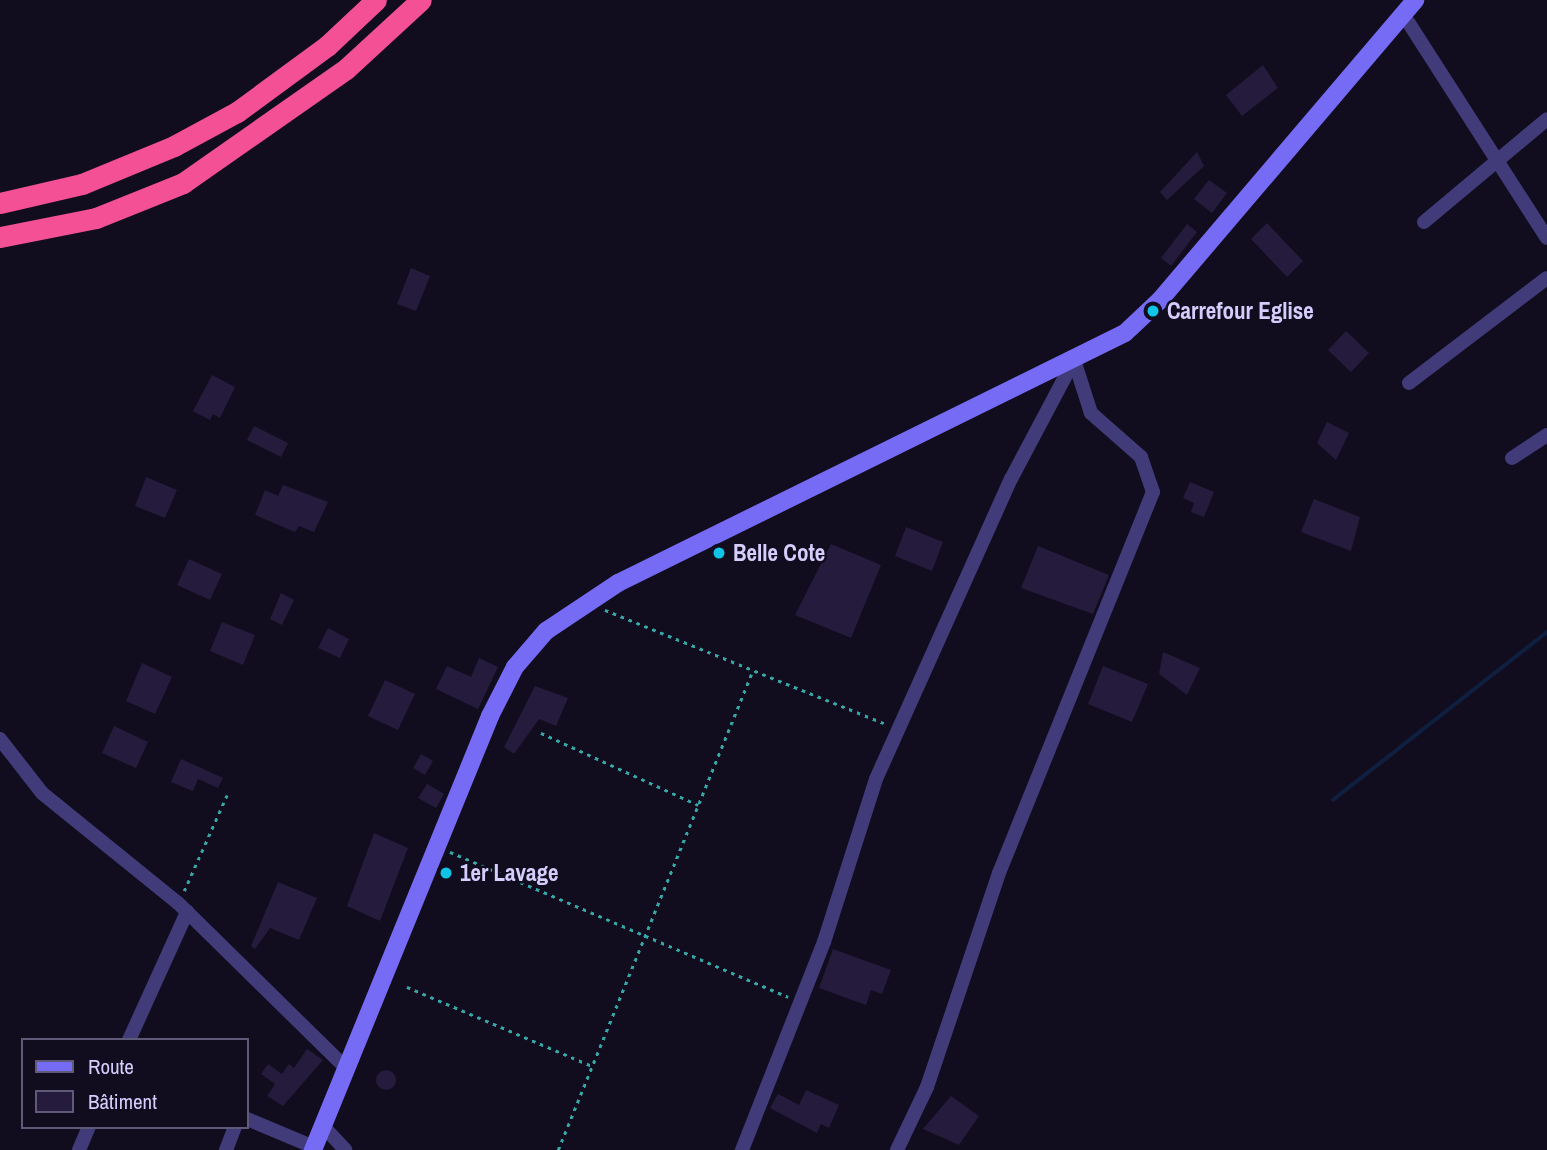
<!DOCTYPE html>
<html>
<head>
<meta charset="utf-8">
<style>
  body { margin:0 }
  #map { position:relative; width:1547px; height:1150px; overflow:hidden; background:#110d1e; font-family:"Archivo Narrow",sans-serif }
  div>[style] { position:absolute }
  .stream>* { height:3.5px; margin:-1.75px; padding:0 1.75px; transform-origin:1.75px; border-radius:1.75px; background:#0f1f40 }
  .building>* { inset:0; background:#241b3d }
  .round { border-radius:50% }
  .path>* { height:2.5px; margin-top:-1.25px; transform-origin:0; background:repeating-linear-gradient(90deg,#35a8a8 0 3.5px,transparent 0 8.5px) }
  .street>* { height:14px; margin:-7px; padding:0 7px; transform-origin:7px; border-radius:7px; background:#413b7a }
  .secondary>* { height:18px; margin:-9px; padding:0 9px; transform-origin:9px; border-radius:9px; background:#766bf5 }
  .highway>* { height:21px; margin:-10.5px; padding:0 10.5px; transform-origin:10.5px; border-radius:10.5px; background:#f45095 }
  .dots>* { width:19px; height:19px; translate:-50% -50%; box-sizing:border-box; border:4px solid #110d1e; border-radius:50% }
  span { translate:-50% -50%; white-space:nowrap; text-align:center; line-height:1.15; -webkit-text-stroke:5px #110d1e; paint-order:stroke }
  .poi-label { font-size:23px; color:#d5cdfc; font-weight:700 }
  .left { translate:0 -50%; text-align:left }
  .legend { position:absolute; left:21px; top:1038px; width:228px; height:91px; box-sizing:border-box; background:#110d1e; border:2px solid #5f5a77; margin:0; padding:9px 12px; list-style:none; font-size:21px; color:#d5cdfc }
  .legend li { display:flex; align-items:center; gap:14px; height:35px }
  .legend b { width:35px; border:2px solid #5f5a77 }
</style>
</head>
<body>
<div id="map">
  <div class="stream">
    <div style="left:1333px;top:800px;width:272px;rotate:-38.1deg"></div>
  </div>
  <div class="building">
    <div style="clip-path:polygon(1263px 65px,1278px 88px,1242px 116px,1226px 95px)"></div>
    <div style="clip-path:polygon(1197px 152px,1204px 166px,1167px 200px,1160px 192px)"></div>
    <div style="clip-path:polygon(1209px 180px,1227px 193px,1212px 213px,1194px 199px)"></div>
    <div style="clip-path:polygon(1267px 223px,1303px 261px,1287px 277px,1251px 239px)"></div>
    <div style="clip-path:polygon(1187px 224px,1197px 232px,1171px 266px,1161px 258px)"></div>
    <div style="clip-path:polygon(411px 268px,430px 276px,416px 311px,397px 304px)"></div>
    <div style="clip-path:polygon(1346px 331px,1369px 353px,1351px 372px,1328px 350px)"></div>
    <div style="clip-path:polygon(212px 375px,235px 387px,220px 418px,213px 414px,210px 420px,193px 411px)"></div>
    <div style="clip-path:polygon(1327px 422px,1349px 433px,1336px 460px,1317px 443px)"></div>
    <div style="clip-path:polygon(254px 426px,288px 443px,281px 457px,247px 440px)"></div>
    <div style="clip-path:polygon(146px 477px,177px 490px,165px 518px,135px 506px)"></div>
    <div style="clip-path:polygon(1190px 482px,1214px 492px,1204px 517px,1191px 512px,1194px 503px,1183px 498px)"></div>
    <div style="clip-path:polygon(283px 485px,328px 502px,314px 532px,299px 526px,295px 532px,255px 515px,265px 490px,278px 496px)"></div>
    <div style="clip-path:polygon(1314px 499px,1360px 517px,1351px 551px,1301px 532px)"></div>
    <div style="clip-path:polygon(906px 527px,943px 542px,932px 571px,895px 556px)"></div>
    <div style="clip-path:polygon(831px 544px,881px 565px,851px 638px,795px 615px)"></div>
    <div style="clip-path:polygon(1038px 546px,1109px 575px,1093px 614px,1021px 588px)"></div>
    <div style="clip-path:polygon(189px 559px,222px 574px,210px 600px,177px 585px)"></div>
    <div style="clip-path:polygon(281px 593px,294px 600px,282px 625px,270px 619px)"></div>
    <div style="clip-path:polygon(222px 622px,255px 635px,243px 665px,210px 651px)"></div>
    <div style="clip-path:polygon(328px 628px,349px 639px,340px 658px,318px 648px)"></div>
    <div style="clip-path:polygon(1163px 652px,1200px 668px,1187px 695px,1159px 674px)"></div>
    <div style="clip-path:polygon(479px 658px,498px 667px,478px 709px,436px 689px,447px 666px,471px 677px)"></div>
    <div style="clip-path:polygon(142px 663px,172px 677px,155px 714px,126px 701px)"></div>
    <div style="clip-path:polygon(1103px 666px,1148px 684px,1132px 722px,1088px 704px)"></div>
    <div style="clip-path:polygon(385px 680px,415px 694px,398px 730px,368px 716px)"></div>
    <div style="clip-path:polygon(535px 686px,568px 698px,556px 726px,539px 719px,514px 754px,504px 747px)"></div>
    <div style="clip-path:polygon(114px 726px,148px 742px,136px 768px,102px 753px)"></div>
    <div style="clip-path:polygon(421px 754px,433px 761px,425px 775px,413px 768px)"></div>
    <div style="clip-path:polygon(181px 759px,223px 778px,218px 788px,198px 779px,193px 791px,171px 782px)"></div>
    <div style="clip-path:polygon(427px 784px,444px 794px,436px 808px,418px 798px)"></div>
    <div style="clip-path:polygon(374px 833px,408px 848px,380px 921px,347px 906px)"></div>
    <div style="clip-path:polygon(278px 882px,317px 898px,299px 940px,270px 928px,255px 949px,251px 946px)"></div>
    <div style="clip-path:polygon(833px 949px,891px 970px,882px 994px,871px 990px,866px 1005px,819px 988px)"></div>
    <div style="clip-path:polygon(307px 1049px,323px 1060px,283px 1106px,267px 1096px,275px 1084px,261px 1074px,268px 1064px,282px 1074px,289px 1064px,294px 1068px)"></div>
    <div class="round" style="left:376px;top:1070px;width:20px;height:20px"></div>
    <div style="clip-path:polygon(806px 1090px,839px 1105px,829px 1128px,821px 1124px,817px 1133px,770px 1108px,778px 1094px,799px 1105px)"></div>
    <div style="clip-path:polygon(951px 1096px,979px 1116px,959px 1145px,923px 1129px)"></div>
  </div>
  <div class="path">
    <div style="left:605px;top:610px;width:305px;rotate:22.1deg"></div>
    <div style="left:541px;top:733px;width:173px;rotate:24.6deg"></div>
    <div style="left:450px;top:852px;width:368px;rotate:23.2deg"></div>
    <div style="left:184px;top:891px;width:105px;rotate:-65.9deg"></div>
    <div style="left:407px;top:987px;width:201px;rotate:23.1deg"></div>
    <div style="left:558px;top:1150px;width:518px;rotate:-67.89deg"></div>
  </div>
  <div class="street">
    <div style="left:1403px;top:14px;width:266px;rotate:57.3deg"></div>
    <div style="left:1424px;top:222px;width:160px;rotate:-39.9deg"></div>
    <div style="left:1409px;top:383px;width:173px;rotate:-37.3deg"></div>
    <div style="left:1512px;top:458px;width:42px;rotate:-33.3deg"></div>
    <div style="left:0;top:739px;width:68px;rotate:52.1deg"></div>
    <div style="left:42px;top:793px;width:175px;rotate:39deg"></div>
    <div style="left:178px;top:903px;width:237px;rotate:44.5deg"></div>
    <div style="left:129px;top:1040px;width:141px;rotate:-65.6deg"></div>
    <div style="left:247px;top:1119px;width:73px;rotate:22.7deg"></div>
    <div style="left:323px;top:1126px;width:33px;rotate:47deg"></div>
    <div style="left:79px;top:1150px;width:25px;rotate:-67deg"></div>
    <div style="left:226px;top:1150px;width:25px;rotate:-69deg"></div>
    <div style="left:742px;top:1150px;width:224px;rotate:-68.5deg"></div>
    <div style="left:824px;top:942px;width:171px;rotate:-72.3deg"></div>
    <div style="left:876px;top:779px;width:329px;rotate:-65.8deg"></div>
    <div style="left:1011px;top:479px;width:135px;rotate:-62.1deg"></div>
    <div style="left:897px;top:1150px;width:70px;rotate:-64.5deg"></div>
    <div style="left:927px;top:1087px;width:226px;rotate:-71.4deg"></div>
    <div style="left:999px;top:873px;width:411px;rotate:-68deg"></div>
    <div style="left:1153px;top:492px;width:37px;rotate:-109deg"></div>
    <div style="left:1141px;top:457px;width:67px;rotate:-138.7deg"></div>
    <div style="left:1091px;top:413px;width:56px;rotate:-107.8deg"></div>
  </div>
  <div class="secondary">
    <div style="left:313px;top:1150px;width:469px;rotate:-67.8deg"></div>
    <div style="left:490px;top:716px;width:55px;rotate:-63deg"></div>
    <div style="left:515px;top:667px;width:48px;rotate:-49.3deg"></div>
    <div style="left:546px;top:631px;width:87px;rotate:-33.7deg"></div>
    <div style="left:618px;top:583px;width:565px;rotate:-26.25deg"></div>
    <div style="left:1125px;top:333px;width:48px;rotate:-43.3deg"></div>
    <div style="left:1160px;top:300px;width:394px;rotate:-49.6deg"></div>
  </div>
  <div class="highway">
    <div style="left:0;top:203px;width:84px;rotate:-13deg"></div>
    <div style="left:82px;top:184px;width:100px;rotate:-22.4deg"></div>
    <div style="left:174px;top:146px;width:72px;rotate:-28.4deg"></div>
    <div style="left:237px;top:112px;width:112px;rotate:-36.3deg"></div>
    <div style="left:327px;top:46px;width:67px;rotate:-43.2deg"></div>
    <div style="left:0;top:237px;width:98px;rotate:-11.2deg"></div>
    <div style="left:96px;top:218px;width:94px;rotate:-21.9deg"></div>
    <div style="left:183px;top:183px;width:200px;rotate:-35deg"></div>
    <div style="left:347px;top:68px;width:100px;rotate:-42.6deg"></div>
  </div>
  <div class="dots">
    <div style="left:1153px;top:311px;background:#0fc4e6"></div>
    <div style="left:719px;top:553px;background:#0fc4e6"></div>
    <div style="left:446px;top:873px;background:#0fc4e6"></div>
  </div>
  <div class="poi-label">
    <span class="left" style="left:1167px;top:311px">Carrefour Eglise</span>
    <span class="left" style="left:733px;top:553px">Belle Cote</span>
    <span class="left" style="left:460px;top:873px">1er Lavage</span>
  </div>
  <ul class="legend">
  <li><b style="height:9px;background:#766bf5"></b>Route</li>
  <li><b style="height:19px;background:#241b3d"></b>Bâtiment</li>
  </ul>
</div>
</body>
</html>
